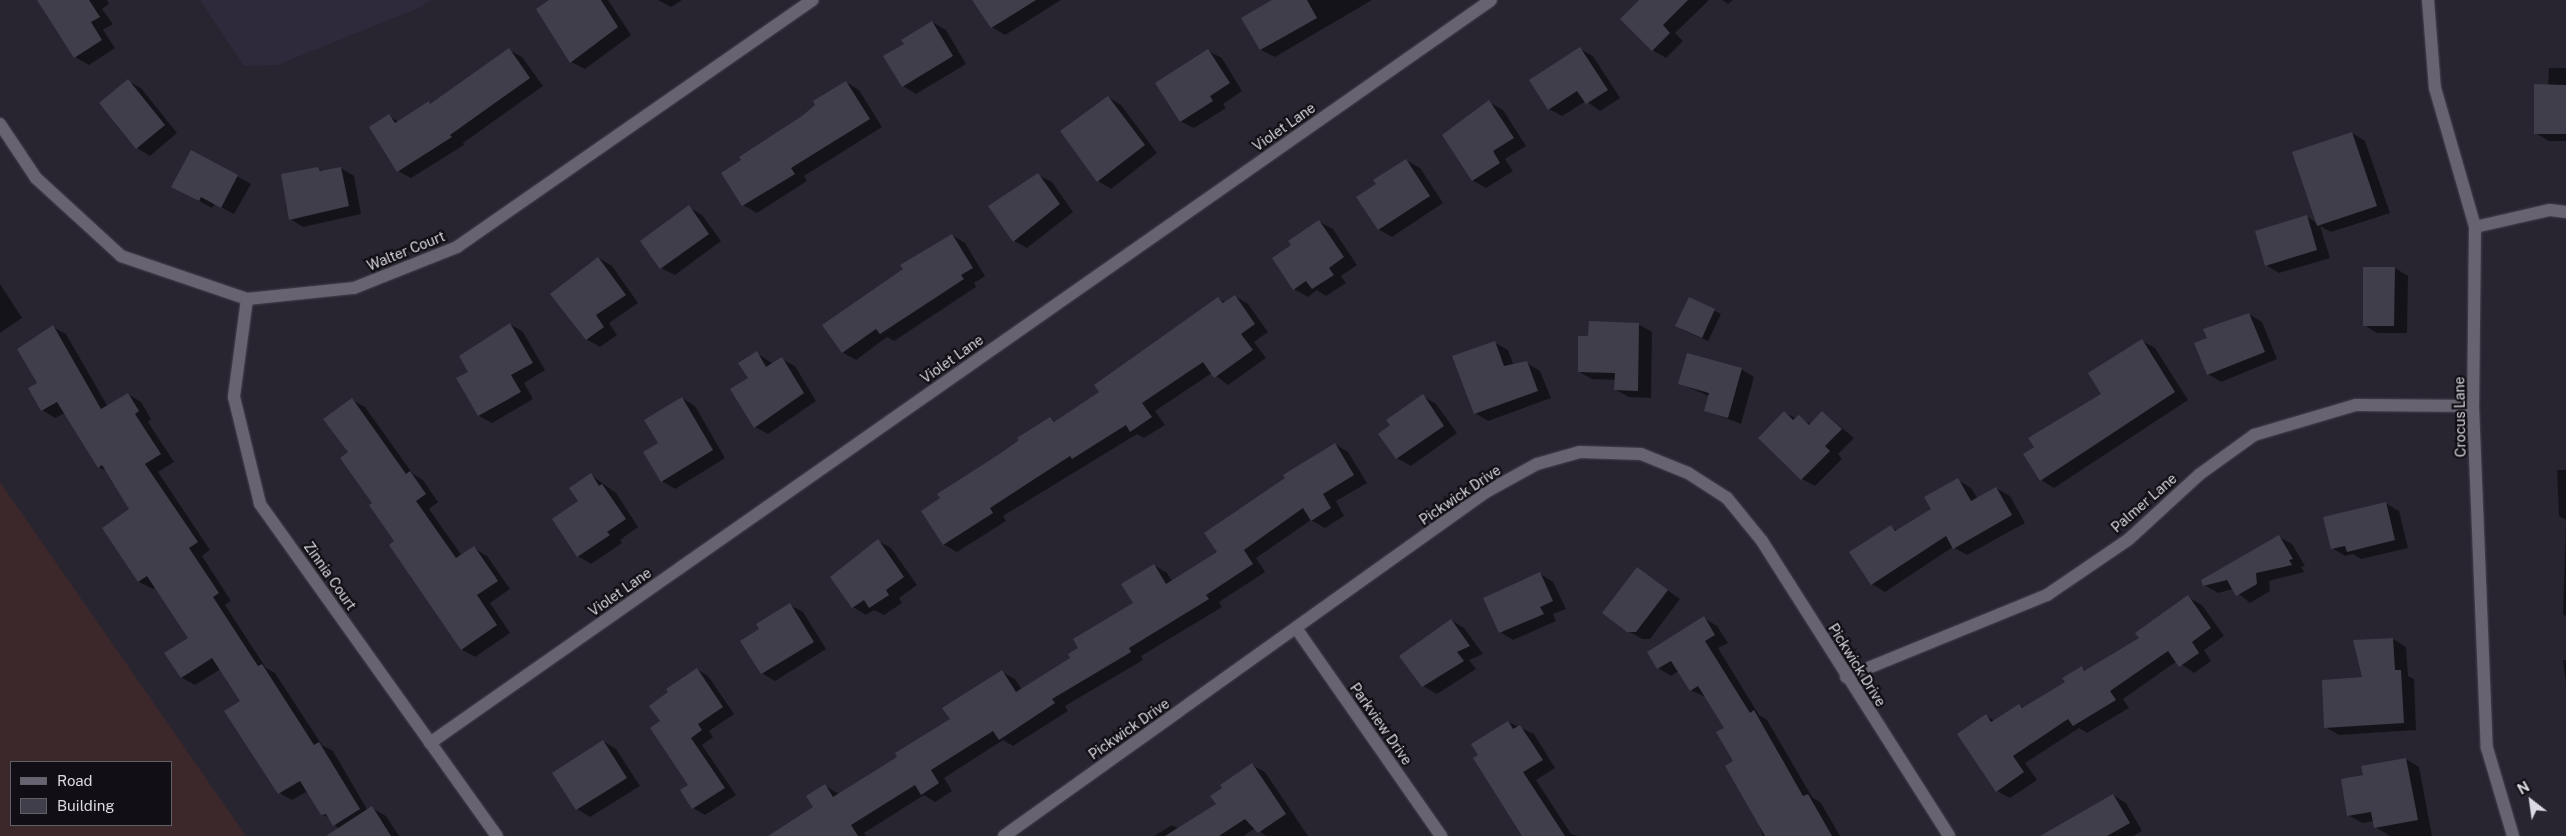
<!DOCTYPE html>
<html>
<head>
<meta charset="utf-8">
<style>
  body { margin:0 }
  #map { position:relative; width:2566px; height:836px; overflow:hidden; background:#282531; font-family:"Public Sans",sans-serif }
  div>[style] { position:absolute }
  .built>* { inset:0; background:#2f293c }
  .education>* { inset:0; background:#3c282a }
  .shadow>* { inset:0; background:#0007 }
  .building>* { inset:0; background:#413e4b }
  .roads { filter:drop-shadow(0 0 1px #46434d) drop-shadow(0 0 1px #46434d) }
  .street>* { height:12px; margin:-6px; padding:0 6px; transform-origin:6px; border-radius:6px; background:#676371 }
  span { translate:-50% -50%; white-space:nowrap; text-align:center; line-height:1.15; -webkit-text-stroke:4.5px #110f15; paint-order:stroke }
  .street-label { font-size:14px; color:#dbd9e1 }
  .legend { position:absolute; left:10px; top:761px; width:162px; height:65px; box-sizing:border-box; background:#110f15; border:1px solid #626067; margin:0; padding:6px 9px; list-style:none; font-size:15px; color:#dbd9e1 }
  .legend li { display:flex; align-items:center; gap:10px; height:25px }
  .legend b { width:25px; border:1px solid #626067 }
  .north { position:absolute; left:2506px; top:776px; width:50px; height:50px; -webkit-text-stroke:4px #110f15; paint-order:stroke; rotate:330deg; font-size:14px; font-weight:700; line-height:20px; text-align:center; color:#dbd9e1 }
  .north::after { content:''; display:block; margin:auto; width:18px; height:22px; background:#dbd9e1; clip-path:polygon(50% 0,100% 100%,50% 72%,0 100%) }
</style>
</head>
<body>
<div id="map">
  <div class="built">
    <div style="clip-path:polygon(200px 0,430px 0,419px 8px,277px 65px,244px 66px)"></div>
  </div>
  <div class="education">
    <div style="clip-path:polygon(evenodd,0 482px,246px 836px,0 836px,0 482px,11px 762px,171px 762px,171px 825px,11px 825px,11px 762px)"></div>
  </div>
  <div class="shadow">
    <div style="clip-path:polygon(51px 0,107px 0,109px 4px,102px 9px,113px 24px,103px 30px,115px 48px,89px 65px,75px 57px,42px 6px)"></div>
    <div style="clip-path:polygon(552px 0,608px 0,631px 35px,585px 69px,571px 62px)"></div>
    <div style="clip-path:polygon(658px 0,682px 0,671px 7px)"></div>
    <div style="clip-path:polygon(973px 0,1061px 0,1005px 35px,992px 27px)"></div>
    <div style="clip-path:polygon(1275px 0,1372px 0,1275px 57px,1261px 50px,1243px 19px)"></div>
    <div style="clip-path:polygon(1641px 0,1709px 0,1675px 33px,1683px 41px,1666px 58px,1652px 50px)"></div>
    <div style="clip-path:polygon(1722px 0,1733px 0,1728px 4px)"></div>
    <div style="clip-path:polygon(932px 22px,946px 30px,966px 64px,916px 94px,903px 86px,905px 45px)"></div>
    <div style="clip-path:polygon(1580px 49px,1593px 56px,1620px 98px,1600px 111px,1586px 101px,1562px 116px,1549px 109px)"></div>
    <div style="clip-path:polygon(509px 50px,522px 57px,543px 86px,463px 143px,464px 145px,411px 178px,398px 171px,389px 116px,399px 122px,429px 103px,432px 104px)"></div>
    <div style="clip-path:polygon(1208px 51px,1222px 58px,1242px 91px,1223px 104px,1226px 108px,1194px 128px,1180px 121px)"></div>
    <div style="clip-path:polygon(2549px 68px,2566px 68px,2566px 141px,2549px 141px,2535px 133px,2548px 86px)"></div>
    <div style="clip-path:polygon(128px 81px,141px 88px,177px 133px,150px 156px,137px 148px)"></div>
    <div style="clip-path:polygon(846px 82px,859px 90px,882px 127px,804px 176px,807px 181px,757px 213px,743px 205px)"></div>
    <div style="clip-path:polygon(1108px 97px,1121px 105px,1157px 153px,1111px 189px,1098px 181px,1062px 131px)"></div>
    <div style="clip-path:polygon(1489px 102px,1503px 110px,1526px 146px,1505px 159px,1513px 171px,1486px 188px,1472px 180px)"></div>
    <div style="clip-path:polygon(2352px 133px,2365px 141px,2390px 213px,2331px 232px,2320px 226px,2330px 258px,2279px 273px,2266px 265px,2306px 216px,2317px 223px)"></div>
    <div style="clip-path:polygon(191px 151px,251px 184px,234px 214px,215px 204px,212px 208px,186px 194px)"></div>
    <div style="clip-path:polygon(1406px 160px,1420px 168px,1443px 203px,1392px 237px,1378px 229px,1378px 184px)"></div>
    <div style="clip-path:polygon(318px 168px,324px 172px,341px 168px,354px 176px,361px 214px,303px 227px,290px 219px)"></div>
    <div style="clip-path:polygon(1038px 175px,1052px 182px,1073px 212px,1027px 248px,1014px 241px,990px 206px)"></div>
    <div style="clip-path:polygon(689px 207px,702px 215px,721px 241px,675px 275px,661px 268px)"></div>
    <div style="clip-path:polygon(1320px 222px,1333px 229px,1357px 265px,1341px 276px,1346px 283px,1326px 296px,1317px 290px,1308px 297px,1294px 289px,1293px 245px)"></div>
    <div style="clip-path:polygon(952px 235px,965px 243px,985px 276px,974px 283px,976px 287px,894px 341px,887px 337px,856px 360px,842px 352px)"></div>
    <div style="clip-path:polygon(599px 258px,612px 266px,638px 303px,609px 323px,617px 335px,600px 347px,586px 339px)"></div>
    <div style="clip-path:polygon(2364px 268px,2395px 268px,2408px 276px,2407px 333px,2377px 333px,2364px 325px)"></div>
    <div style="clip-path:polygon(0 284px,22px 318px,0 333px)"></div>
    <div style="clip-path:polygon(1235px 296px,1248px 304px,1268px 332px,1254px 342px,1266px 358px,1228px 385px,1212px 373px,1155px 411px,1165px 425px,1144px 438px,1137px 434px,1003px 516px,1006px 521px,957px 552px,943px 544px,1002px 454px,1050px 418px,1056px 422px,1101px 392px,1218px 298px,1226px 303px)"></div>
    <div style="clip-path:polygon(1689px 298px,1721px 314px,1708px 341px,1683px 330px)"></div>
    <div style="clip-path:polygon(2249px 314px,2262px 322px,2277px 359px,2221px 382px,2208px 374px)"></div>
    <div style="clip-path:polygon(510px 324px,523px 332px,545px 370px,524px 383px,533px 399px,492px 423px,479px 416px,458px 379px,470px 372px)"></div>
    <div style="clip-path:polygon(1638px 324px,1652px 332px,1651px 398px,1629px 397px,1616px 390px,1616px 380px,1592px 379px,1579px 372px,1590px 337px)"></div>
    <div style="clip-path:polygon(53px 327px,66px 334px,108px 407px,128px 394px,141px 402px,151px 419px,148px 422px,174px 462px,158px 472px,210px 550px,202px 556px,231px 601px,225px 605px,266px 668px,275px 673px,322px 745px,333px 751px,368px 811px,372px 808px,386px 816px,399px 836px,343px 836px,332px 820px,322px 814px,308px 791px,292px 800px,279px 793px,242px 701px,221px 669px,195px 685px,182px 678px,166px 654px,189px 638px,156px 587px,153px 589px,139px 582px,104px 529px,131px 509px,109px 473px,99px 467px,65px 413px,55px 418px,42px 410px,38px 384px)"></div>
    <div style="clip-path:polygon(2142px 341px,2155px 348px,2188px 400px,2054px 488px,2041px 480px,2024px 454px,2103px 394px)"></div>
    <div style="clip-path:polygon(1494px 342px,1508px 350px,1514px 366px,1527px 363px,1540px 371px,1551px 398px,1488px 421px,1475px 413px)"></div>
    <div style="clip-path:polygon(757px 353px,773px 364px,782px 359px,795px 366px,816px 401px,768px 434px,755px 427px,750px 379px)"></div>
    <div style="clip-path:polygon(1741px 369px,1754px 377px,1741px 424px,1705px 410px,1709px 396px,1680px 384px)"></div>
    <div style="clip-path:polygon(1423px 396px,1436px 404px,1457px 433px,1411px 466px,1397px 458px,1391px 426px)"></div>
    <div style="clip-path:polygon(682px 398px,695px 406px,725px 458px,675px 489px,662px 481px,659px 443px)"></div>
    <div style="clip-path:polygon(352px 400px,365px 407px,413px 474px,423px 480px,438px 502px,429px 509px,462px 556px,474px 548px,487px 556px,510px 589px,490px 603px,510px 633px,475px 657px,461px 649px,395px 541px,349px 453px)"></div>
    <div style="clip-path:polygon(1823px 412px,1854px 438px,1838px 454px,1842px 459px,1815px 486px,1802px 479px,1784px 413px,1811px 424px)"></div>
    <div style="clip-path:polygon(1335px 444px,1348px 452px,1367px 483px,1336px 501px,1344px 516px,1325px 528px,1311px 520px,1256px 558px,1265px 572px,1219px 602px,1222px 607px,1141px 656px,1143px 660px,1065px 706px,1068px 711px,1013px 746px,1003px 740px,944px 778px,952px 791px,935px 802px,924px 795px,864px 833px,866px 836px,774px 836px,815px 807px,825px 786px,839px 794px,899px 757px,952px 719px,1002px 672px,1015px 679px,1022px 690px,1072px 658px,1134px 604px,1154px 565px,1167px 573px,1172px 581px,1219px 553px)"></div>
    <div style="clip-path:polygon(2557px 470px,2566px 470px,2566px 616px,2563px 615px,2566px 520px,2559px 516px)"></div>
    <div style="clip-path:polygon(591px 475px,616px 493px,638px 527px,620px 540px,622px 543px,591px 564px,578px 556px,579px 502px)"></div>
    <div style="clip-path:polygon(1958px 480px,1971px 488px,1978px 499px,1996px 488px,2010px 496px,2025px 523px,1967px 555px,1953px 547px,1885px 592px,1872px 584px,1891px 527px,1898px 531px,1932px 509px)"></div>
    <div style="clip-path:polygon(2385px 503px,2399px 511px,2408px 548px,2361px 559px,2353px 554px,2345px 556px,2332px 548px)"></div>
    <div style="clip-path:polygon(2279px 537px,2292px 544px,2305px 566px,2301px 567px,2304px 572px,2269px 581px,2270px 591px,2250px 603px,2233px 589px,2218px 593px,2204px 585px)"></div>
    <div style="clip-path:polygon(878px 541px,891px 548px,917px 585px,899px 598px,902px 603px,884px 615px,874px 610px,866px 615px,853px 607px)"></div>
    <div style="clip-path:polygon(1637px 569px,1680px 599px,1650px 639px,1642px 639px,1628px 631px)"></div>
    <div style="clip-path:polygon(1540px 574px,1553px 582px,1566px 609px,1553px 614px,1556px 621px,1513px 640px,1500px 632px)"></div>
    <div style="clip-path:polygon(2188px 597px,2202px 605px,2224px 636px,2204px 650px,2211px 661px,2194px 673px,2177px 661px,2123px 699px,2129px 708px,2087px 733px,2079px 728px,2025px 763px,2037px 780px,2010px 798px,1997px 791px,1986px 716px,1995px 721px,2019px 705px,2025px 708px,2066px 683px,2082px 668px,2087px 671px,2141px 639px)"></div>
    <div style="clip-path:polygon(790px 605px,803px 612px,826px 649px,775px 681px,762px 673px,761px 629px)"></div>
    <div style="clip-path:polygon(1704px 618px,1717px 626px,1728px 643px,1718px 648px,1759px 715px,1767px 720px,1812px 797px,1821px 803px,1840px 836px,1763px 836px,1725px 728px,1706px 697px,1690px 690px,1679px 671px,1671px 676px,1658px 668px)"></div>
    <div style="clip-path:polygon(1451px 620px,1464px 628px,1483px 654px,1469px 660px,1476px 669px,1437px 694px,1423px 686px,1401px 656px)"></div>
    <div style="clip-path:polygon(2393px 639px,2406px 647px,2408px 676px,2414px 679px,2416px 730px,2339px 735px,2325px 727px)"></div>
    <div style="clip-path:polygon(2563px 660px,2566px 660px,2566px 684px)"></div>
    <div style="clip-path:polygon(697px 669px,708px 676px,734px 714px,709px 731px,713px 737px,702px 745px,736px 795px,705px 815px,693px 808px,690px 786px,661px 721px,670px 693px)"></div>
    <div style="clip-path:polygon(1508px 722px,1534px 734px,1555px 768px,1536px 780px,1571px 834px,1579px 836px,1526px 836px)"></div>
    <div style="clip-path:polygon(603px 741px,616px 749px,640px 786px,590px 817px,577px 809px,554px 773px)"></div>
    <div style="clip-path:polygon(2406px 759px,2419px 767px,2432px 836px,2390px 836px,2375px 827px,2374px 821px,2362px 823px,2348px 815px,2364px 776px)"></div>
    <div style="clip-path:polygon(1252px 765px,1265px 772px,1308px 836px,1266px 836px,1255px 828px,1244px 836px,1154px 836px,1172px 825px,1179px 829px,1218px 805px)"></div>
    <div style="clip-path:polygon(2113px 795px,2126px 803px,2142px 831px,2133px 836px,2060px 836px)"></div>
  </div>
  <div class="building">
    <div style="clip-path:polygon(37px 0,89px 0,100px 17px,91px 22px,102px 40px,74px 58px)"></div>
    <div style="clip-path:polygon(549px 0,601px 0,618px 27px,570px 63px,536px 9px)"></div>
    <div style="clip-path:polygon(972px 0,1036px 0,991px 28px)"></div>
    <div style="clip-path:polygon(1272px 0,1307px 0,1317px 18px,1260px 50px,1241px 18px)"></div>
    <div style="clip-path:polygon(1639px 0,1688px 0,1663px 25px,1670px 33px,1652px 51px,1620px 19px)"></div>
    <div style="clip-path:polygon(932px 21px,953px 56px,902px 87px,883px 56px,904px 44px,901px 40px)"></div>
    <div style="clip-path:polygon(1580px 47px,1608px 90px,1586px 104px,1577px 91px,1548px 110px,1529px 80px)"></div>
    <div style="clip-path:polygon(509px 48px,530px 78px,450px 135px,452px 137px,397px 172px,369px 127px,389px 114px,395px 123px,429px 101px,430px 104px)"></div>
    <div style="clip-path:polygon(1208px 49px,1230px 83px,1210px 96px,1213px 101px,1180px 122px,1155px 83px)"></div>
    <div style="clip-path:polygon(128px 79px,165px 125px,136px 149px,99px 103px)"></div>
    <div style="clip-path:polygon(846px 81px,870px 119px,791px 168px,795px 174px,742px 206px,721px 173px,741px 160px,739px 157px,802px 116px,815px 105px,813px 101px)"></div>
    <div style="clip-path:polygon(2534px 84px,2566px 85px,2566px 134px,2534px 134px)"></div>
    <div style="clip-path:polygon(1108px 96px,1145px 145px,1097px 182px,1060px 131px)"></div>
    <div style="clip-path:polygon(1489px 100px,1514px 138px,1493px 151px,1500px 163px,1472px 181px,1442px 135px)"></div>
    <div style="clip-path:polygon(2352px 132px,2377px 206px,2317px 226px,2292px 152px)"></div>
    <div style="clip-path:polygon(191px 150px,238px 175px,221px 208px,201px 197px,199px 201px,171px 187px)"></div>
    <div style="clip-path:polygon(1406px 159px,1430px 196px,1378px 230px,1356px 197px,1376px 184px,1373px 180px)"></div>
    <div style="clip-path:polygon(318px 167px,320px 171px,341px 167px,349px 206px,289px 220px,281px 174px)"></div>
    <div style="clip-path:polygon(1038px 173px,1060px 204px,1013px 242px,988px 206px)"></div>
    <div style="clip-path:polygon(689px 205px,709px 234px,660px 269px,640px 241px)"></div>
    <div style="clip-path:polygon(2307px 215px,2317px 250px,2265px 266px,2255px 231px)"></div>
    <div style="clip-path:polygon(1319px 220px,1344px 257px,1329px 268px,1334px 275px,1312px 289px,1306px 281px,1293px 290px,1272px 258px,1291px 245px,1288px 241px)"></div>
    <div style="clip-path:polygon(952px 234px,973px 268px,961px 275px,964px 279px,880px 334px,876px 329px,842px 353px,822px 325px,903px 269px,900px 265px)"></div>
    <div style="clip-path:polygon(598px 257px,626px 295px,596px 315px,604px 327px,586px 340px,550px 294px)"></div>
    <div style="clip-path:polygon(2363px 267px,2395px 267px,2394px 326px,2363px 326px)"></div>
    <div style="clip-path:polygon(1235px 295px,1255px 324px,1241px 334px,1253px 350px,1214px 378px,1203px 362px,1142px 403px,1152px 417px,1130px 432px,1126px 425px,1072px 459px,1070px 456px,990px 508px,993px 513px,943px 545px,921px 511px,940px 498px,937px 494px,1001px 453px,1019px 440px,1017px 438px,1050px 417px,1054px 422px,1099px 392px,1094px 385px,1218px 297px,1223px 303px)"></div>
    <div style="clip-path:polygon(1689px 297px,1715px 309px,1702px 338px,1675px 326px)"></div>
    <div style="clip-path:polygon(2249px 313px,2265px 352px,2207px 375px,2194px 343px,2207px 338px,2203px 329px)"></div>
    <div style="clip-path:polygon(1589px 321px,1639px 323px,1638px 391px,1614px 390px,1615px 373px,1578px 372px,1578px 336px,1588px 336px)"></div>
    <div style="clip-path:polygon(510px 323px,533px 363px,511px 375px,521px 392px,478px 416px,456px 378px,468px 372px,459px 356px)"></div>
    <div style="clip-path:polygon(53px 325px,101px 409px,128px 393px,139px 411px,135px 414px,161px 454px,145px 464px,198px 542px,189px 548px,219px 593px,213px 597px,258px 666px,262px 664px,314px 745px,319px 742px,360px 809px,333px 826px,326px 814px,321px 815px,300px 781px,278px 794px,224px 711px,240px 701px,212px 658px,181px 678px,164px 653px,188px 638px,147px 576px,138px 582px,102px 528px,129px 509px,102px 465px,98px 468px,57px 402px,41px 411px,28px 388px,37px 383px,17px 349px)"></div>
    <div style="clip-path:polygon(2142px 339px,2175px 392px,2040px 481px,2023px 454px,2034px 447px,2028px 438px,2101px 394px,2088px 373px)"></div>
    <div style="clip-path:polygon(1495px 341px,1504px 366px,1527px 361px,1538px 391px,1474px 414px,1452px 356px)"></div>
    <div style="clip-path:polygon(757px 351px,766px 367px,782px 357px,804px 393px,754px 428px,730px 389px,748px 378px,738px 363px)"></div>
    <div style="clip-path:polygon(1687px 353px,1742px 368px,1728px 418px,1704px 411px,1709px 393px,1678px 384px)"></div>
    <div style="clip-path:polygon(1423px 394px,1444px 426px,1396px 459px,1378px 434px,1390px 425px,1386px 420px)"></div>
    <div style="clip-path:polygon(682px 397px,713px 450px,661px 482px,643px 452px,658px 443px,644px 420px)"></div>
    <div style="clip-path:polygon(352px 398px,406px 474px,410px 471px,426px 494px,416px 501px,456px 558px,474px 546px,498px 581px,477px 595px,497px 625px,461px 650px,389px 545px,394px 541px,369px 505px,372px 503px,340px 458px,348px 452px,323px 419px)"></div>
    <div style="clip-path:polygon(1784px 411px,1793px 420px,1799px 415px,1809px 425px,1822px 411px,1842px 429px,1825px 446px,1830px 451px,1801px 480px,1758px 438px)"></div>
    <div style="clip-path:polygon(1335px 443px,1354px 475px,1323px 494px,1331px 508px,1311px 521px,1303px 508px,1244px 550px,1253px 564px,1206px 595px,1209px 599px,1129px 648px,1131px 652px,1052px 699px,1055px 703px,999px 740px,993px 731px,931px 770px,939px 783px,921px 795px,915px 785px,851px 825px,858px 836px,768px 836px,813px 807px,806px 796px,825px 784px,833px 797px,897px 757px,895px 753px,950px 719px,942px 708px,1002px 670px,1016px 692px,1070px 658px,1068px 654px,1078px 648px,1073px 639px,1133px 603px,1121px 584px,1154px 564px,1166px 584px,1217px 552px,1204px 533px,1285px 478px,1283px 475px)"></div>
    <div style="clip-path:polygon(591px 473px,599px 486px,602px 484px,626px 519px,607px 532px,610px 535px,577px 557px,552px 519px,578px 501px,569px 488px)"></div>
    <div style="clip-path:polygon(1958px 478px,1971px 501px,1996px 487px,2012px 515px,1953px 549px,1946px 536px,1871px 585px,1849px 552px,1891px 525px,1895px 531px,1931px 509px,1924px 497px)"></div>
    <div style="clip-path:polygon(2386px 502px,2395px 540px,2347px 552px,2345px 546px,2331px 549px,2323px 517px)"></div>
    <div style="clip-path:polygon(2279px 535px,2293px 559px,2289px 560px,2292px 565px,2256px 573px,2257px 584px,2236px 596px,2227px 580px,2203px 586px,2201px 580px)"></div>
    <div style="clip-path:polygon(878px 539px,904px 577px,886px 590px,889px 595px,869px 608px,864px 600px,852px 608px,830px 577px)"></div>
    <div style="clip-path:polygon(1637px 567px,1668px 590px,1636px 632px,1627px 632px,1602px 613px)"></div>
    <div style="clip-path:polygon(1540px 572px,1553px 601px,1540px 607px,1544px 614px,1499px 633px,1483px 598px)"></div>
    <div style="clip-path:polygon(2188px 595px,2211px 628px,2192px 642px,2199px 653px,2179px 667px,2168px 651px,2110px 691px,2116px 700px,2073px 726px,2068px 719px,2013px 756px,2024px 772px,1996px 792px,1957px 734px,1986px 714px,1991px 722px,2019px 704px,2022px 708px,2065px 682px,2062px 678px,2082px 666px,2084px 671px,2139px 638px,2135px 633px)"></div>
    <div style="clip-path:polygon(790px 603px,814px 642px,761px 674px,740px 641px,759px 629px,756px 624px)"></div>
    <div style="clip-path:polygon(1704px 616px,1715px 635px,1705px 641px,1750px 713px,1754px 710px,1803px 796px,1808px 794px,1832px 836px,1765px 836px,1725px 766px,1733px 761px,1716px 732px,1724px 728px,1698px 686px,1690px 691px,1671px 661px,1657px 669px,1647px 652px)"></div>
    <div style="clip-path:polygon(1451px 619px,1470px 646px,1457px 652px,1464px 661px,1422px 687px,1399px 656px)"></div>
    <div style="clip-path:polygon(2393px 638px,2395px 670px,2401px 670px,2404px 723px,2324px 728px,2322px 680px,2362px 677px,2353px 640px)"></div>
    <div style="clip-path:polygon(697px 668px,723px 707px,698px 724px,702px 730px,691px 738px,725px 788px,692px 809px,680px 790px,688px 785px,650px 728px,660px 721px,649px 706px,668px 692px,666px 689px)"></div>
    <div style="clip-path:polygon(1508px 721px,1513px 729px,1520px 725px,1543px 760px,1523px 772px,1565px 836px,1522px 836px,1473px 758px,1478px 755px,1471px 744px)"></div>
    <div style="clip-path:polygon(603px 740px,627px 778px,576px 810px,552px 773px)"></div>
    <div style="clip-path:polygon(2406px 758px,2418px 820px,2374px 828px,2371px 812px,2347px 816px,2341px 779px,2363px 775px,2361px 766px)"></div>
    <div style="clip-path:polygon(1252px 763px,1286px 814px,1258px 833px,1245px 819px,1219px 836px,1165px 836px,1216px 804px,1210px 796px,1222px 788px,1220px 785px)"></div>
    <div style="clip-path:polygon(2113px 794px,2130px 823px,2107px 836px,2040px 836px)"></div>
    <div style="clip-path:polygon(372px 806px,391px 836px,326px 836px)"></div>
  </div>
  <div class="roads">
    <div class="street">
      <div style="left:2428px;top:0;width:88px;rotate:85.5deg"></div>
      <div style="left:2435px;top:88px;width:145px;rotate:73.9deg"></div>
      <div style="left:2475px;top:227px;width:179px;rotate:90.6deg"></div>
      <div style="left:2473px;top:406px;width:342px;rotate:87.7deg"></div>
      <div style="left:2487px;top:748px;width:92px;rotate:73.5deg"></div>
      <div style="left:0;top:124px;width:65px;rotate:56.3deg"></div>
      <div style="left:36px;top:178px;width:115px;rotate:42.5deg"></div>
      <div style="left:121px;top:256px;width:133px;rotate:18.8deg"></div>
      <div style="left:247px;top:299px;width:108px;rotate:-5.9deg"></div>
      <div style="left:354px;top:288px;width:111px;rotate:-21.7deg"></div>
      <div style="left:457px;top:247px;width:433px;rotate:-34.8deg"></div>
      <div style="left:2475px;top:227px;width:77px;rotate:-12.8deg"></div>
      <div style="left:2550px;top:210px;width:16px;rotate:7deg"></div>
      <div style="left:247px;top:299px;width:99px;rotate:97.6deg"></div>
      <div style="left:234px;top:397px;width:110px;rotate:76.3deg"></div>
      <div style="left:260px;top:504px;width:408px;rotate:54.5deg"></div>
      <div style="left:1296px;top:628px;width:254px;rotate:55.1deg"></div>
      <div style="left:1846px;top:677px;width:217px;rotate:-22.2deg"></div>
      <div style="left:2047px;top:595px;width:99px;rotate:-34.3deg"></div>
      <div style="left:2129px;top:539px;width:96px;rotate:-42.5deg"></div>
      <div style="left:2200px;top:474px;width:67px;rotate:-35.8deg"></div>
      <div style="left:2254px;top:435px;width:106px;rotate:-16.4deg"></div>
      <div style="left:2356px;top:405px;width:117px;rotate:0.5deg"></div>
      <div style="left:430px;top:743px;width:1295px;rotate:-35deg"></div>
      <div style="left:1004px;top:836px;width:592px;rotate:-35.52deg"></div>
      <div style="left:1486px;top:492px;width:58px;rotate:-28.8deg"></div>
      <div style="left:1537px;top:464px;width:45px;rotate:-15.6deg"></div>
      <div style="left:1580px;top:452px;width:61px;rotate:1.9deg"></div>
      <div style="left:1641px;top:454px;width:51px;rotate:22deg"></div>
      <div style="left:1688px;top:473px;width:46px;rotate:32.7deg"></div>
      <div style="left:1727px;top:498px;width:55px;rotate:50.9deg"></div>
      <div style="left:1762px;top:541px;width:349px;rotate:57.6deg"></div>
    </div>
  </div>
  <div class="street-label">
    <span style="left:1284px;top:127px;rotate:-35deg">Violet Lane</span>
    <span style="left:406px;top:251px;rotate:-22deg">Walter Court</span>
    <span style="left:952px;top:359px;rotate:-35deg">Violet Lane</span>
    <span style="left:2460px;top:417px;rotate:-91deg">Crocus Lane</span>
    <span style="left:1460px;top:495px;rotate:-34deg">Pickwick Drive</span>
    <span style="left:2144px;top:503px;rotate:-41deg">Palmer Lane</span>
    <span style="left:330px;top:576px;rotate:55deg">Zinnia Court</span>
    <span style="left:620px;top:592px;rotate:-35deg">Violet Lane</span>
    <span style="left:1857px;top:665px;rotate:58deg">Pickwick Drive</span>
    <span style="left:1381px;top:724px;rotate:55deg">Parkview Drive</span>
    <span style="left:1129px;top:729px;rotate:-35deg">Pickwick Drive</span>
  </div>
  <ul class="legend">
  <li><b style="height:6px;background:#676371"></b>Road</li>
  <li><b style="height:14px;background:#413e4b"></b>Building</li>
  </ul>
  <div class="north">N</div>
</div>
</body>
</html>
